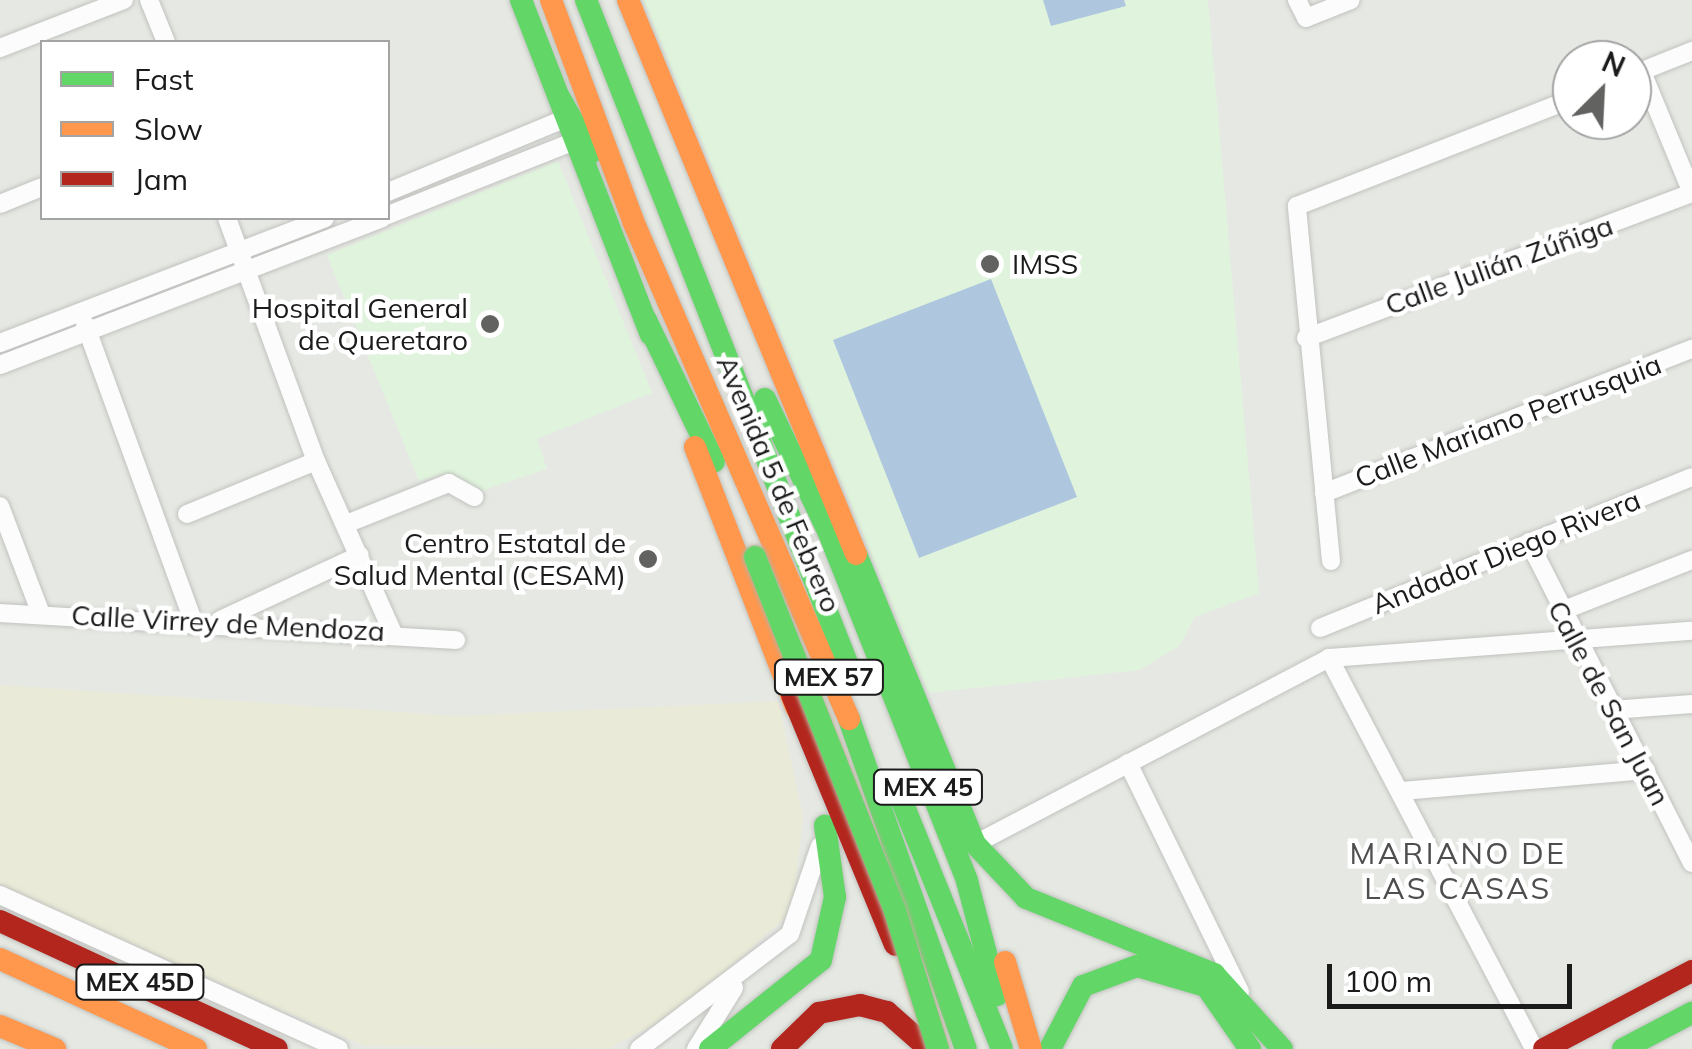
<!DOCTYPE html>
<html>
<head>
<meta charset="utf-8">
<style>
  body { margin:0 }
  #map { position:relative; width:1692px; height:1049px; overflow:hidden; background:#e6e9e3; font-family:Mulish,sans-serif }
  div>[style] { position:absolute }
  .commercial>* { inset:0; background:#eaead8 }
  .education>* { inset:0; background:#e0f4dd }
  .pitch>* { inset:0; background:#aec7de }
  .roads { filter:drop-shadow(0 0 2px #c1c2bf) drop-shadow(0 0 2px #c1c2bf) }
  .street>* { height:18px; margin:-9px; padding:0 9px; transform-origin:9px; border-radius:9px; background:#fbfcfb }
  .fast>* { height:22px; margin:-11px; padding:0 11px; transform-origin:11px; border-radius:11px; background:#63d668 }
  .slow>* { height:22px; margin:-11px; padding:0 11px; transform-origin:11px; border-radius:11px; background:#ff974d }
  .jam>* { height:22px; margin:-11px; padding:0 11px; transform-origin:11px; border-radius:11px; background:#b3261e }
  .bridges { filter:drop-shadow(0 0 2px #bbaf9a) drop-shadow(0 0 2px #bbaf9a) }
  .fast-bridge>* { height:22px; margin:-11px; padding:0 11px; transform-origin:11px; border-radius:11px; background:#63d668 }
  .dots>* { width:28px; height:28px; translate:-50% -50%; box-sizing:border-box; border:5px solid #fff; border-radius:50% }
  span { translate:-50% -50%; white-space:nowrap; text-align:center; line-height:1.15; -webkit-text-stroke:9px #fff; paint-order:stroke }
  .shield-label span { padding:2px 8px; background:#fff; border:2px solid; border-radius:8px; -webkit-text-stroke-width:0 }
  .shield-label { font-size:25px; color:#1b1b1b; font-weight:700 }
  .poi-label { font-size:28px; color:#1b1b1b }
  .left { translate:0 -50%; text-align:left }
  .right { translate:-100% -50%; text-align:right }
  .street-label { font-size:28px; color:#1b1b1b }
  .neighbourhood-label { font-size:30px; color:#4e4e4e; letter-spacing:2.5px }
  .legend { position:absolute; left:40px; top:40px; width:350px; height:180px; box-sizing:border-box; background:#fff; border:2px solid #a4a4a4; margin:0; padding:12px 18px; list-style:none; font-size:30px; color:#1b1b1b }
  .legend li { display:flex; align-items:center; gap:20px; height:50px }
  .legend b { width:50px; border:2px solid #a4a4a4 }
  .north { position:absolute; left:1552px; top:40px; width:100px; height:100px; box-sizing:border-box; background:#fff; border:2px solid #a4a4a4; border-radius:50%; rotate:24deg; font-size:28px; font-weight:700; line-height:40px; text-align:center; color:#1b1b1b }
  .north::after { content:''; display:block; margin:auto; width:35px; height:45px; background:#626361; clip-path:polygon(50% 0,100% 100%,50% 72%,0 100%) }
  .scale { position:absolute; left:1327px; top:964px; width:245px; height:45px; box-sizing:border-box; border:5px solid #1b1b1b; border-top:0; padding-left:12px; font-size:30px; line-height:35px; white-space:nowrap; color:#1b1b1b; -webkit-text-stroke:8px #fff; paint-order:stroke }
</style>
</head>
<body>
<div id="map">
  <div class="commercial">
    <div style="clip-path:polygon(0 685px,459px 716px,778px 701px,803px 816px,792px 911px,687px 1006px,608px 1049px,365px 1046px,0 887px)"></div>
  </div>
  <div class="education">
    <div style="clip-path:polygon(643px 0,1208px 0,1259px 593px,1195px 617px,1179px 646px,1139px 670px,928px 693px)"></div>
    <div style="clip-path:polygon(558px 161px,652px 393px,537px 439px,547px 469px,478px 492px,440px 474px,419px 481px,327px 255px)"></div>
  </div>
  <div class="pitch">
    <div style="clip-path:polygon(1043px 0,1124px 0,1126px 6px,1051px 26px)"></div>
    <div style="clip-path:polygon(991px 279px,1077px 497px,919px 558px,833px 340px)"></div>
  </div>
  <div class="roads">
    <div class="street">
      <div style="left:149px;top:0;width:45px;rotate:68deg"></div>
      <div style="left:1297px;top:0;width:20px;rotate:63deg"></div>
      <div style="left:1306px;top:18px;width:48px;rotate:-21.8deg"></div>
      <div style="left:0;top:48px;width:133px;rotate:-21.2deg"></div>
      <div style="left:1642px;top:72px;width:131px;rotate:67.5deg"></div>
      <div style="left:1632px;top:75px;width:65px;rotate:-21.8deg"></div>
      <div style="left:388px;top:192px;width:194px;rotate:-22.5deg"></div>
      <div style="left:0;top:204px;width:45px;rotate:-22deg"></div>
      <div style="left:388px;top:215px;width:201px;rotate:-21.6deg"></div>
      <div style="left:227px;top:218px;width:259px;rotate:69.9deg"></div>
      <div style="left:316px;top:461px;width:186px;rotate:65.9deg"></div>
      <div style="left:85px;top:324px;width:315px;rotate:70deg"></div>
      <div style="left:1306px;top:338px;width:412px;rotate:-20.6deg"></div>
      <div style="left:0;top:343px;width:348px;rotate:-21deg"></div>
      <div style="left:0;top:365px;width:409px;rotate:-21deg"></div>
      <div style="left:1324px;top:493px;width:395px;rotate:-21.4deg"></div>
      <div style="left:0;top:506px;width:116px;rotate:69.2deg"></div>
      <div style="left:187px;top:514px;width:139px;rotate:-22.3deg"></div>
      <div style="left:346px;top:524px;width:111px;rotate:-21.7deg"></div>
      <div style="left:449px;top:483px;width:29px;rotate:29deg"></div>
      <div style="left:1529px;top:542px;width:360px;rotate:63.1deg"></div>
      <div style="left:1331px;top:561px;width:357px;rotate:-95.5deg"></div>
      <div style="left:1297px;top:206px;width:295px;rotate:-21.3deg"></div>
      <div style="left:1559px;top:612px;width:143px;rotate:-21.4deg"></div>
      <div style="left:0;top:613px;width:457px;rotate:3.4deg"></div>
      <div style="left:220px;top:620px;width:154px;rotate:-24.9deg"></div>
      <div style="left:1320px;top:628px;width:401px;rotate:-22.1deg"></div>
      <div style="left:1329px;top:658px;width:441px;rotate:62.3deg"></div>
      <div style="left:1612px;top:710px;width:80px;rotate:-4.3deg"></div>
      <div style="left:1128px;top:763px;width:255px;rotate:63.9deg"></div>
      <div style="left:1402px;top:791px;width:245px;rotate:-4.9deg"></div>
      <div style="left:975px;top:844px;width:400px;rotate:-27.7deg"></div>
      <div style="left:1329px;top:658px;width:364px;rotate:-4.3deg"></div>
      <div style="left:0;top:895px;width:372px;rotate:24.4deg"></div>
      <div style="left:639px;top:1049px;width:190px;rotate:-37.3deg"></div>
      <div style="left:790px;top:934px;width:93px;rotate:-71.2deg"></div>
      <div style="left:696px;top:1049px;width:72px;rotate:-58.1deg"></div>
    </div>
    <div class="fast">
      <div style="left:521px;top:0;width:359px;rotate:68.8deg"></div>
      <div style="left:586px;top:0;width:729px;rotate:68.51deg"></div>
      <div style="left:559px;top:97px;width:64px;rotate:60.3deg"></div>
      <div style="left:646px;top:320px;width:157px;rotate:64.4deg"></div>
      <div style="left:765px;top:399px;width:146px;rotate:64.5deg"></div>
      <div style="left:828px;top:531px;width:377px;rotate:68.3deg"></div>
      <div style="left:967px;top:881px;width:118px;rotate:75.3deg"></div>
      <div style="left:856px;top:554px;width:313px;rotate:67.7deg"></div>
      <div style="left:849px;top:719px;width:350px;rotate:70.5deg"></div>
      <div style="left:897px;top:789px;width:280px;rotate:68deg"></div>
      <div style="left:975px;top:844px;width:74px;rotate:46.6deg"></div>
      <div style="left:1026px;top:898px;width:203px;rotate:22deg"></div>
      <div style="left:1214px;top:974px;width:101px;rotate:47.8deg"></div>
      <div style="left:710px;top:1049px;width:142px;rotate:-38.7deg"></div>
      <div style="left:821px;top:960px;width:65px;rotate:-77.5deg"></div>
      <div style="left:835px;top:897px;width:72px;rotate:-98deg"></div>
      <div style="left:1050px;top:1049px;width:71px;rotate:-62.4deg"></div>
      <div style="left:1083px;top:986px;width:58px;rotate:-20.3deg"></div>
      <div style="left:1137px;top:966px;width:72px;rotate:16.2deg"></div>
      <div style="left:1206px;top:986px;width:77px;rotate:55.1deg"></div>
      <div style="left:1623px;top:1049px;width:78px;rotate:-27.6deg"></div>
    </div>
    <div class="slow">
      <div style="left:551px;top:0;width:236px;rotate:69.6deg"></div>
      <div style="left:633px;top:221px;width:543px;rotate:66.55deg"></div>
      <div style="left:628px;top:0;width:599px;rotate:67.63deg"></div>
      <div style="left:695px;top:447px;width:280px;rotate:68.8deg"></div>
      <div style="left:0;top:959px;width:216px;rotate:24.7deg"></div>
      <div style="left:1005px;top:962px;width:91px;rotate:73.4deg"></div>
      <div style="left:0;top:1026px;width:60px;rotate:22.7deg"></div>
    </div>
    <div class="jam">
      <div style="left:792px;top:695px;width:270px;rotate:67.6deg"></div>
      <div style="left:0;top:921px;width:305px;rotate:24.8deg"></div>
      <div style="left:782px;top:1049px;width:52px;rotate:-44.2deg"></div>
      <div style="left:819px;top:1013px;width:42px;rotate:-11deg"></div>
      <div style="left:860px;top:1005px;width:28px;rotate:15deg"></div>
      <div style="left:887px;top:1012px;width:56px;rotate:41.4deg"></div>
      <div style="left:1544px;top:1049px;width:167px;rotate:-27.8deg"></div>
    </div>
  </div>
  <div class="bridges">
    <div class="fast-bridge">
      <div style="left:755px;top:557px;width:381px;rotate:68.4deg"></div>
      <div style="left:895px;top:911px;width:145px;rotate:72.7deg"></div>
    </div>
  </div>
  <div class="dots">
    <div style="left:990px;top:264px;background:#626361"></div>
    <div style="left:490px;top:324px;background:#626361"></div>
    <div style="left:648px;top:559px;background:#626361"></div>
  </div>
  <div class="shield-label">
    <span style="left:829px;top:677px">MEX 57</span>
    <span style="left:928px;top:787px">MEX 45</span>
    <span style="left:140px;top:982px">MEX 45D</span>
  </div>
  <div class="poi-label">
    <span class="left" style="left:1012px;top:264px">IMSS</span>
    <span class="right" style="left:468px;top:324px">Hospital General<br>de Queretaro</span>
    <span class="right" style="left:626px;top:559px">Centro Estatal de<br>Salud Mental (CESAM)</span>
  </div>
  <div class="street-label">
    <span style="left:1499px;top:265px;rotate:-20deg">Calle Julián Zúñiga</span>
    <span style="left:1508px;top:421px;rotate:-21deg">Calle Mariano Perrusquia</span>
    <span style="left:779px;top:484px;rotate:67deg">Avenida 5 de Febrero</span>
    <span style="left:1506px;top:552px;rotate:-22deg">Andador Diego Rivera</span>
    <span style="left:228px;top:623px;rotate:3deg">Calle Virrey de Mendoza</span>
    <span style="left:1609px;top:703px;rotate:62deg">Calle de San Juan</span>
  </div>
  <div class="neighbourhood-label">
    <span style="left:1458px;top:870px">MARIANO DE<br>LAS CASAS</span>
  </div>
  <ul class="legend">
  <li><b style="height:12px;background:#63d668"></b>Fast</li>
  <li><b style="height:12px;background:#ff974d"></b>Slow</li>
  <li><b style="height:12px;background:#b3261e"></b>Jam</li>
  </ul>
  <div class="north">N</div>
  <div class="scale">100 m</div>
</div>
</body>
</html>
